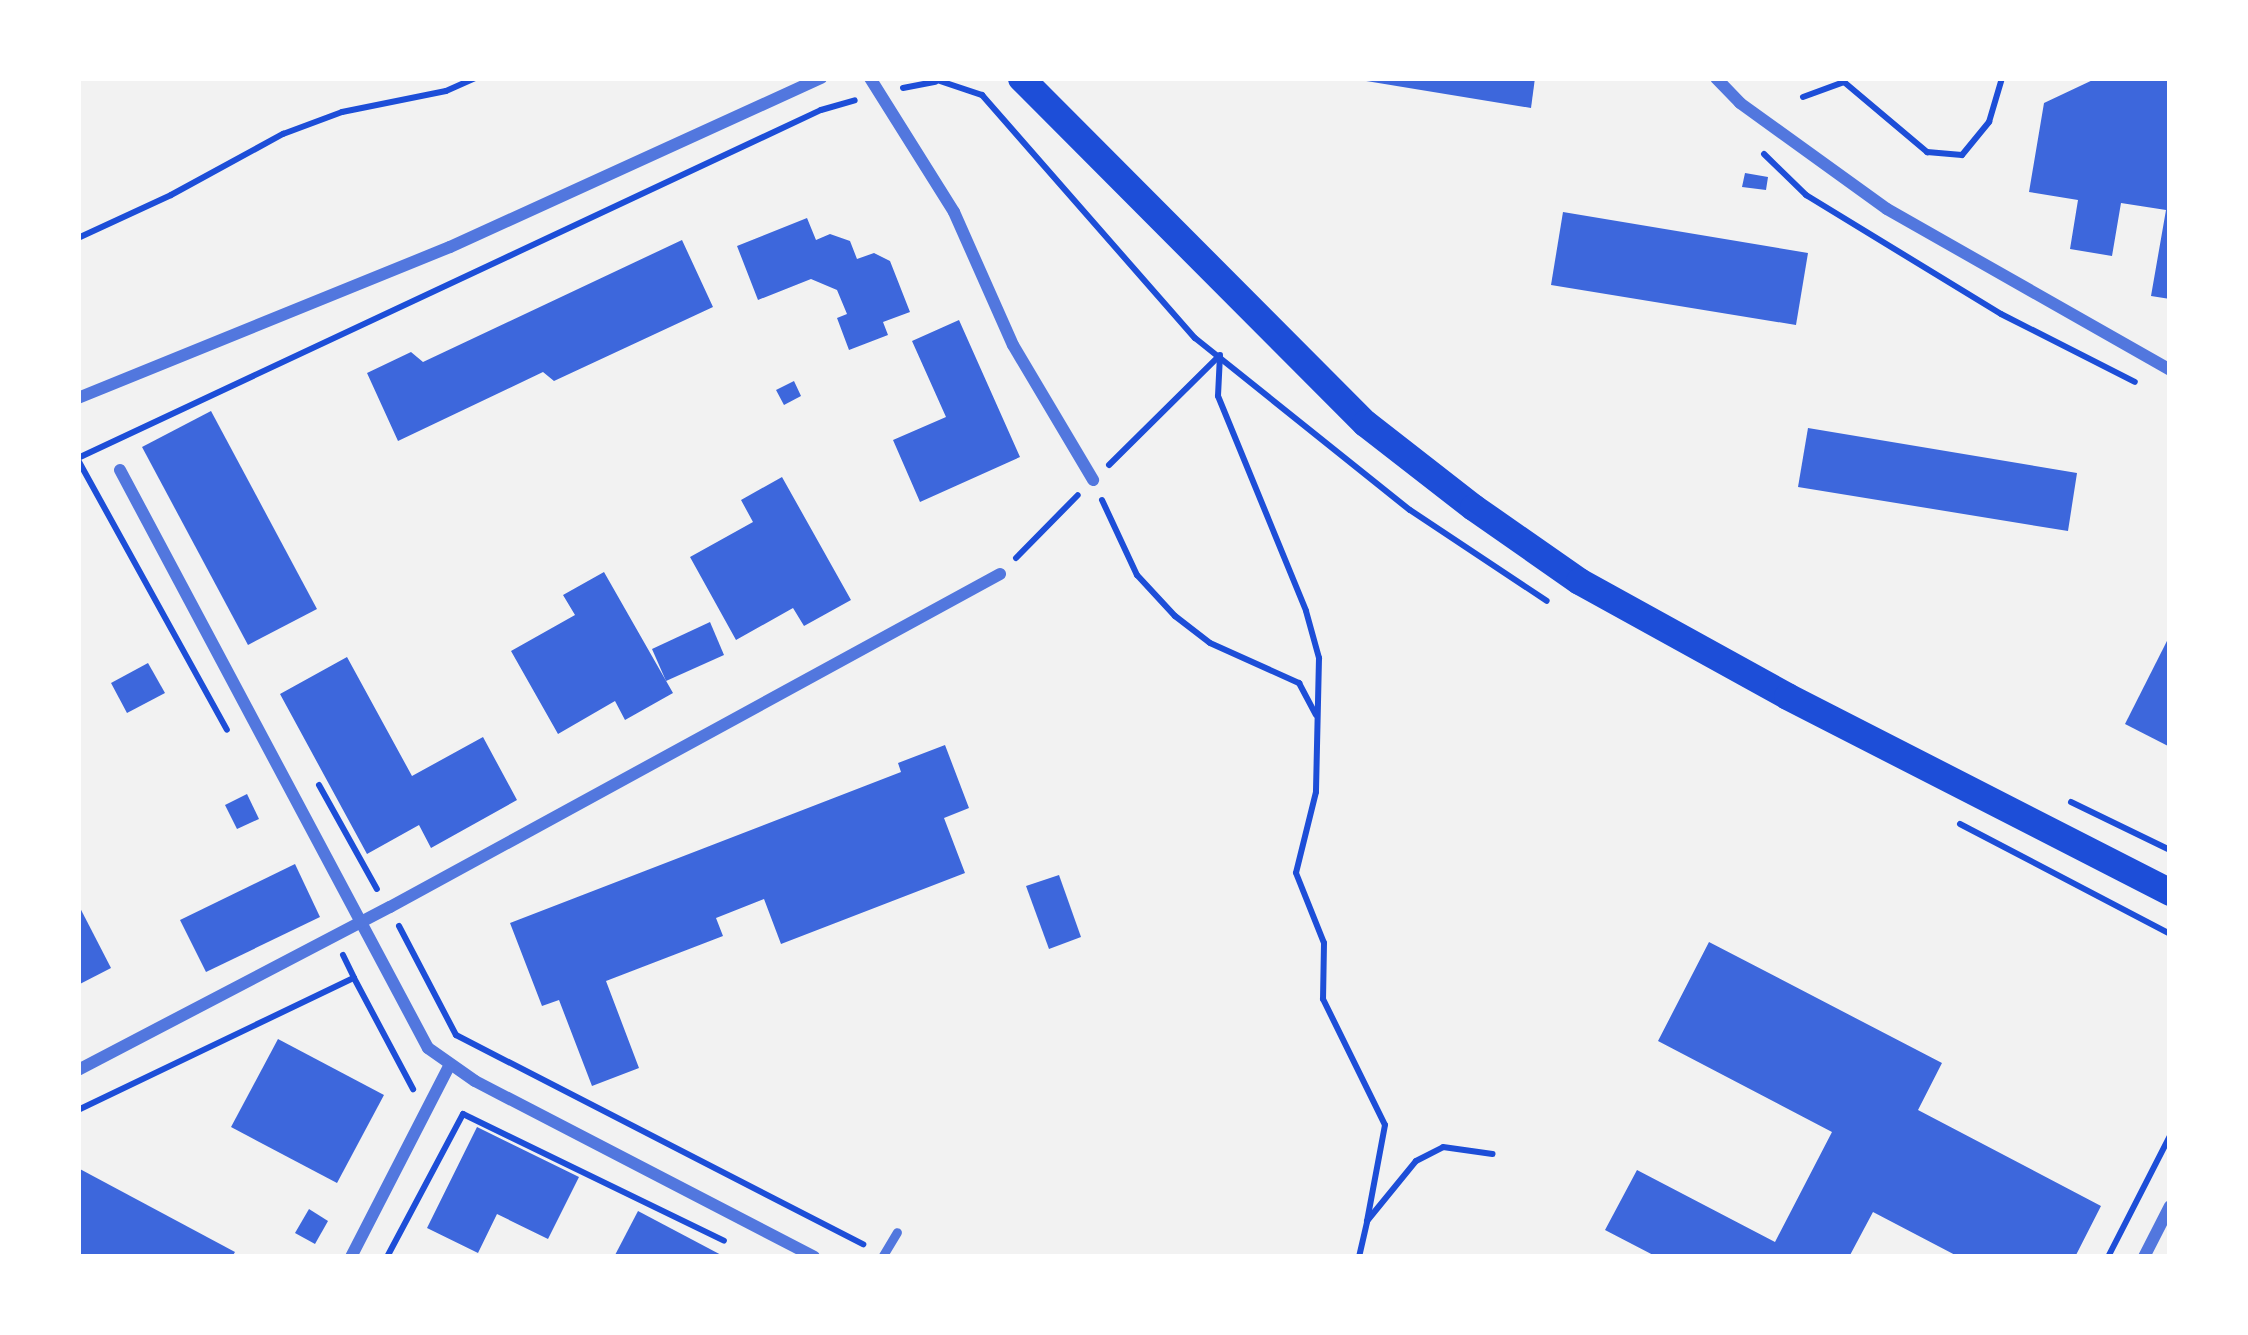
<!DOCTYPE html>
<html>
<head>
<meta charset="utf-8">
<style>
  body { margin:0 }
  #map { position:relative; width:2248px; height:1335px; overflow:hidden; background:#f2f2f2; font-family:"Golos Text",sans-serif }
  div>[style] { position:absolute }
  .building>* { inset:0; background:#3d67dc }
  .path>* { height:6px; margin:-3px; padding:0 3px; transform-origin:3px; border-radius:3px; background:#1d4ed8 }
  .service>* { height:9px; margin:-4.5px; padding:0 4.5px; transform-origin:4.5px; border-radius:4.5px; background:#5277de }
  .minor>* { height:12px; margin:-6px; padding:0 6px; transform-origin:6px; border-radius:6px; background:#5277de }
  .primary>* { height:27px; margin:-13.5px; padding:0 13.5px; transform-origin:13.5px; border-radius:13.5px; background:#1d4ed8 }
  span { translate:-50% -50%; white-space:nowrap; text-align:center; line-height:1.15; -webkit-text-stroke:10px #fff; paint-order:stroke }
  .frame { position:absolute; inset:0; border:81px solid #fff; pointer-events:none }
</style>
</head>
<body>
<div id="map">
  <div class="building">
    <div style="clip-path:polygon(1348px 78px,1535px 78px,1531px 108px)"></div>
    <div style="clip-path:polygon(2097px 78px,2170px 78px,2170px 299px,2151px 296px,2166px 210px,2121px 203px,2112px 256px,2070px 249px,2078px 200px,2029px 192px,2044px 103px)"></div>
    <div style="clip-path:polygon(1745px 173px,1768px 177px,1766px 190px,1742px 187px)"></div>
    <div style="clip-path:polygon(1563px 212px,1808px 253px,1796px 325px,1551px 285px)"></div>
    <div style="clip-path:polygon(807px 218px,816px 240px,830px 234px,850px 241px,857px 259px,874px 253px,890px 261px,910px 312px,883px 322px,888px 335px,849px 350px,837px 318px,847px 314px,837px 290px,811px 279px,758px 300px,737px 246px)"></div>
    <div style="clip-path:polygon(682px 240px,713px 307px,554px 381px,543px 372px,398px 441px,367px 373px,411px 352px,423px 362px)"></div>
    <div style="clip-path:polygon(959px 320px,1020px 457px,920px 502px,893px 440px,946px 417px,912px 341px)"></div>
    <div style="clip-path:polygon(794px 381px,801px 396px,784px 405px,776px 390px)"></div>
    <div style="clip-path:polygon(211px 411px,317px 609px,248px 645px,142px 447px)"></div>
    <div style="clip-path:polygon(1808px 428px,2077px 473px,2068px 531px,1798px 487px)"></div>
    <div style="clip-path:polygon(782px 477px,851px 600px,804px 626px,793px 608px,736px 640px,690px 557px,753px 522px,741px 500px)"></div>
    <div style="clip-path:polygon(604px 572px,673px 693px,625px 720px,615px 701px,558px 734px,511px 651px,575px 615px,563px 595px)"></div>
    <div style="clip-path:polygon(710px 622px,724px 655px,666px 681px,652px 649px)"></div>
    <div style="clip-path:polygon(2170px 635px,2170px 747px,2125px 724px)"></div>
    <div style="clip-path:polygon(347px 657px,412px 776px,483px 737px,517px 800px,431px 848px,419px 825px,367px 854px,280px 694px)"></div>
    <div style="clip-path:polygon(148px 663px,165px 693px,127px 713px,111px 683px)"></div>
    <div style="clip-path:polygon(945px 745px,969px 808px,944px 818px,965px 873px,781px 944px,764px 899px,716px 918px,723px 936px,606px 981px,639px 1068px,592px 1086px,559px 1000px,542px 1006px,510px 923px,901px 772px,898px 763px)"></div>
    <div style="clip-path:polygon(247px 794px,259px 819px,237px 829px,225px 805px)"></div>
    <div style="clip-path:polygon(295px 864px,320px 917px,206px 972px,180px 920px)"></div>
    <div style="clip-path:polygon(1059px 875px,1081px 937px,1049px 949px,1026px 886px)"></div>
    <div style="clip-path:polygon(78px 904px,111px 968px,78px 985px)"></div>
    <div style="clip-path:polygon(1709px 942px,1942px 1063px,1918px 1110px,2101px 1206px,2075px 1257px,1959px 1257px,1873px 1212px,1849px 1257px,1657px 1257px,1605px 1230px,1637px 1170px,1775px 1242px,1832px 1132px,1658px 1041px)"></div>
    <div style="clip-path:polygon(278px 1039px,384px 1095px,337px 1183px,231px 1127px)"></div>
    <div style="clip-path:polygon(477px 1127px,579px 1177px,548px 1239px,497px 1214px,478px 1253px,427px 1228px)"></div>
    <div style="clip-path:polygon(78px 1168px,235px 1252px,232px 1257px,78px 1257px)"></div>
    <div style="clip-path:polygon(309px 1209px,328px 1221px,315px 1244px,295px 1233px)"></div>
    <div style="clip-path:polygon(638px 1211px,725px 1257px,614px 1257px)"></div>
  </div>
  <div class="path">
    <div style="left:931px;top:78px;width:54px;rotate:18.4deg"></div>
    <div style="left:982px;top:95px;width:323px;rotate:48.8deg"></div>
    <div style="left:1195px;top:338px;width:275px;rotate:38.7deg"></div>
    <div style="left:1410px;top:510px;width:164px;rotate:33.6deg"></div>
    <div style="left:903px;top:88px;width:33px;rotate:-11deg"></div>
    <div style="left:1803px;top:97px;width:44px;rotate:-20.1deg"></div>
    <div style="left:1844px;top:82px;width:109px;rotate:40.1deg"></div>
    <div style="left:1927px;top:152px;width:35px;rotate:5deg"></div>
    <div style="left:1962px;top:155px;width:43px;rotate:-50.7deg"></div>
    <div style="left:1989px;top:122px;width:46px;rotate:-73.5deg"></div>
    <div style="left:1764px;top:154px;width:59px;rotate:44.3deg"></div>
    <div style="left:1806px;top:195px;width:228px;rotate:31.4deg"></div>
    <div style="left:2001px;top:314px;width:150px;rotate:26.9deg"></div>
    <div style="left:78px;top:238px;width:102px;rotate:-24.8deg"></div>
    <div style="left:171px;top:195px;width:128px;rotate:-28.6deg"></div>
    <div style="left:283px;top:134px;width:63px;rotate:-20.4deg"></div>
    <div style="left:342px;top:112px;width:106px;rotate:-11.4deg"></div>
    <div style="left:446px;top:91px;width:32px;rotate:-24deg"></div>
    <div style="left:1220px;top:355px;width:41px;rotate:92.8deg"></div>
    <div style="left:1218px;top:396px;width:232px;rotate:67.7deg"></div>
    <div style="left:1306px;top:611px;width:49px;rotate:74.5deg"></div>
    <div style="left:1319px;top:658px;width:134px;rotate:91.3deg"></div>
    <div style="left:1316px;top:792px;width:83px;rotate:103.9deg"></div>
    <div style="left:1296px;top:873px;width:75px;rotate:68.2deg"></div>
    <div style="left:1324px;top:943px;width:56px;rotate:91deg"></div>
    <div style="left:1323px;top:999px;width:140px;rotate:63.8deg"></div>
    <div style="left:1385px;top:1125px;width:98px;rotate:100.6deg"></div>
    <div style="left:78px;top:458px;width:820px;rotate:-25.1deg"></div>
    <div style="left:821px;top:110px;width:35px;rotate:-16deg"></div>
    <div style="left:78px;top:460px;width:308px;rotate:61.1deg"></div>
    <div style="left:1109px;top:465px;width:155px;rotate:-44.7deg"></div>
    <div style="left:1102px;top:500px;width:83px;rotate:65deg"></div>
    <div style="left:1137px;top:575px;width:56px;rotate:47.2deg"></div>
    <div style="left:1175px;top:616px;width:44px;rotate:37.6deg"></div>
    <div style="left:1210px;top:643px;width:98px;rotate:24.2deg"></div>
    <div style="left:1299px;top:683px;width:36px;rotate:62deg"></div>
    <div style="left:1016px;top:558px;width:88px;rotate:-45.5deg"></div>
    <div style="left:319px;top:785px;width:119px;rotate:60.9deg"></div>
    <div style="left:2071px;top:802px;width:110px;rotate:25.9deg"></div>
    <div style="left:1960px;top:824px;width:237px;rotate:27.6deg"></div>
    <div style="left:399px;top:926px;width:123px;rotate:62.4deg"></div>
    <div style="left:456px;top:1035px;width:458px;rotate:27.2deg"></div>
    <div style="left:343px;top:955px;width:25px;rotate:64deg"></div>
    <div style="left:78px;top:1110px;width:306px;rotate:-25.6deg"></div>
    <div style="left:354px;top:978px;width:126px;rotate:62deg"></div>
    <div style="left:387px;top:1257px;width:162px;rotate:-62deg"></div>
    <div style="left:463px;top:1114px;width:290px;rotate:25.9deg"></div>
    <div style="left:1359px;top:1257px;width:37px;rotate:-77deg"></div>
    <div style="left:1367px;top:1221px;width:77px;rotate:-50.8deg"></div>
    <div style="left:1416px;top:1161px;width:30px;rotate:-27deg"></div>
    <div style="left:1443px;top:1147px;width:50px;rotate:8deg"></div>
    <div style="left:2108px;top:1257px;width:136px;rotate:-62.9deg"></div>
  </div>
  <div class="service">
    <div style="left:882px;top:1257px;width:29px;rotate:-59deg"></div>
  </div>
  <div class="minor">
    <div style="left:870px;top:78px;width:158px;rotate:57.9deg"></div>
    <div style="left:954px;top:212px;width:145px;rotate:66.1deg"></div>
    <div style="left:1013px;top:345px;width:157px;rotate:59.3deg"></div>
    <div style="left:1716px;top:78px;width:35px;rotate:46deg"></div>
    <div style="left:1740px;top:103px;width:181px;rotate:35.8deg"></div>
    <div style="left:1887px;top:209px;width:326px;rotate:29.6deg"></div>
    <div style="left:78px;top:398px;width:401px;rotate:-22.1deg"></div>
    <div style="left:450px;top:247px;width:408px;rotate:-24.5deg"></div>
    <div style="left:120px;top:470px;width:655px;rotate:61.95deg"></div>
    <div style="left:428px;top:1048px;width:57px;rotate:35.1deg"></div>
    <div style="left:475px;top:1081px;width:382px;rotate:27.4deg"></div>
    <div style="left:78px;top:1070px;width:352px;rotate:-27.6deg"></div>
    <div style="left:390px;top:907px;width:695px;rotate:-28.63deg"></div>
    <div style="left:351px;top:1257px;width:215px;rotate:-62.8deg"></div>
    <div style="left:2144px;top:1257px;width:57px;rotate:-63deg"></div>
  </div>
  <div class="primary">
    <div style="left:1021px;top:78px;width:487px;rotate:45.1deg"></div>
    <div style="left:1365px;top:423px;width:137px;rotate:37.9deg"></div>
    <div style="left:1473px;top:507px;width:129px;rotate:34.9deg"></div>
    <div style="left:1579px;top:581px;width:238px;rotate:28.9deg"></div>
    <div style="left:1787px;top:696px;width:430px;rotate:27.1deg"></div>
  </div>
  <div class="frame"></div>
</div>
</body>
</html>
